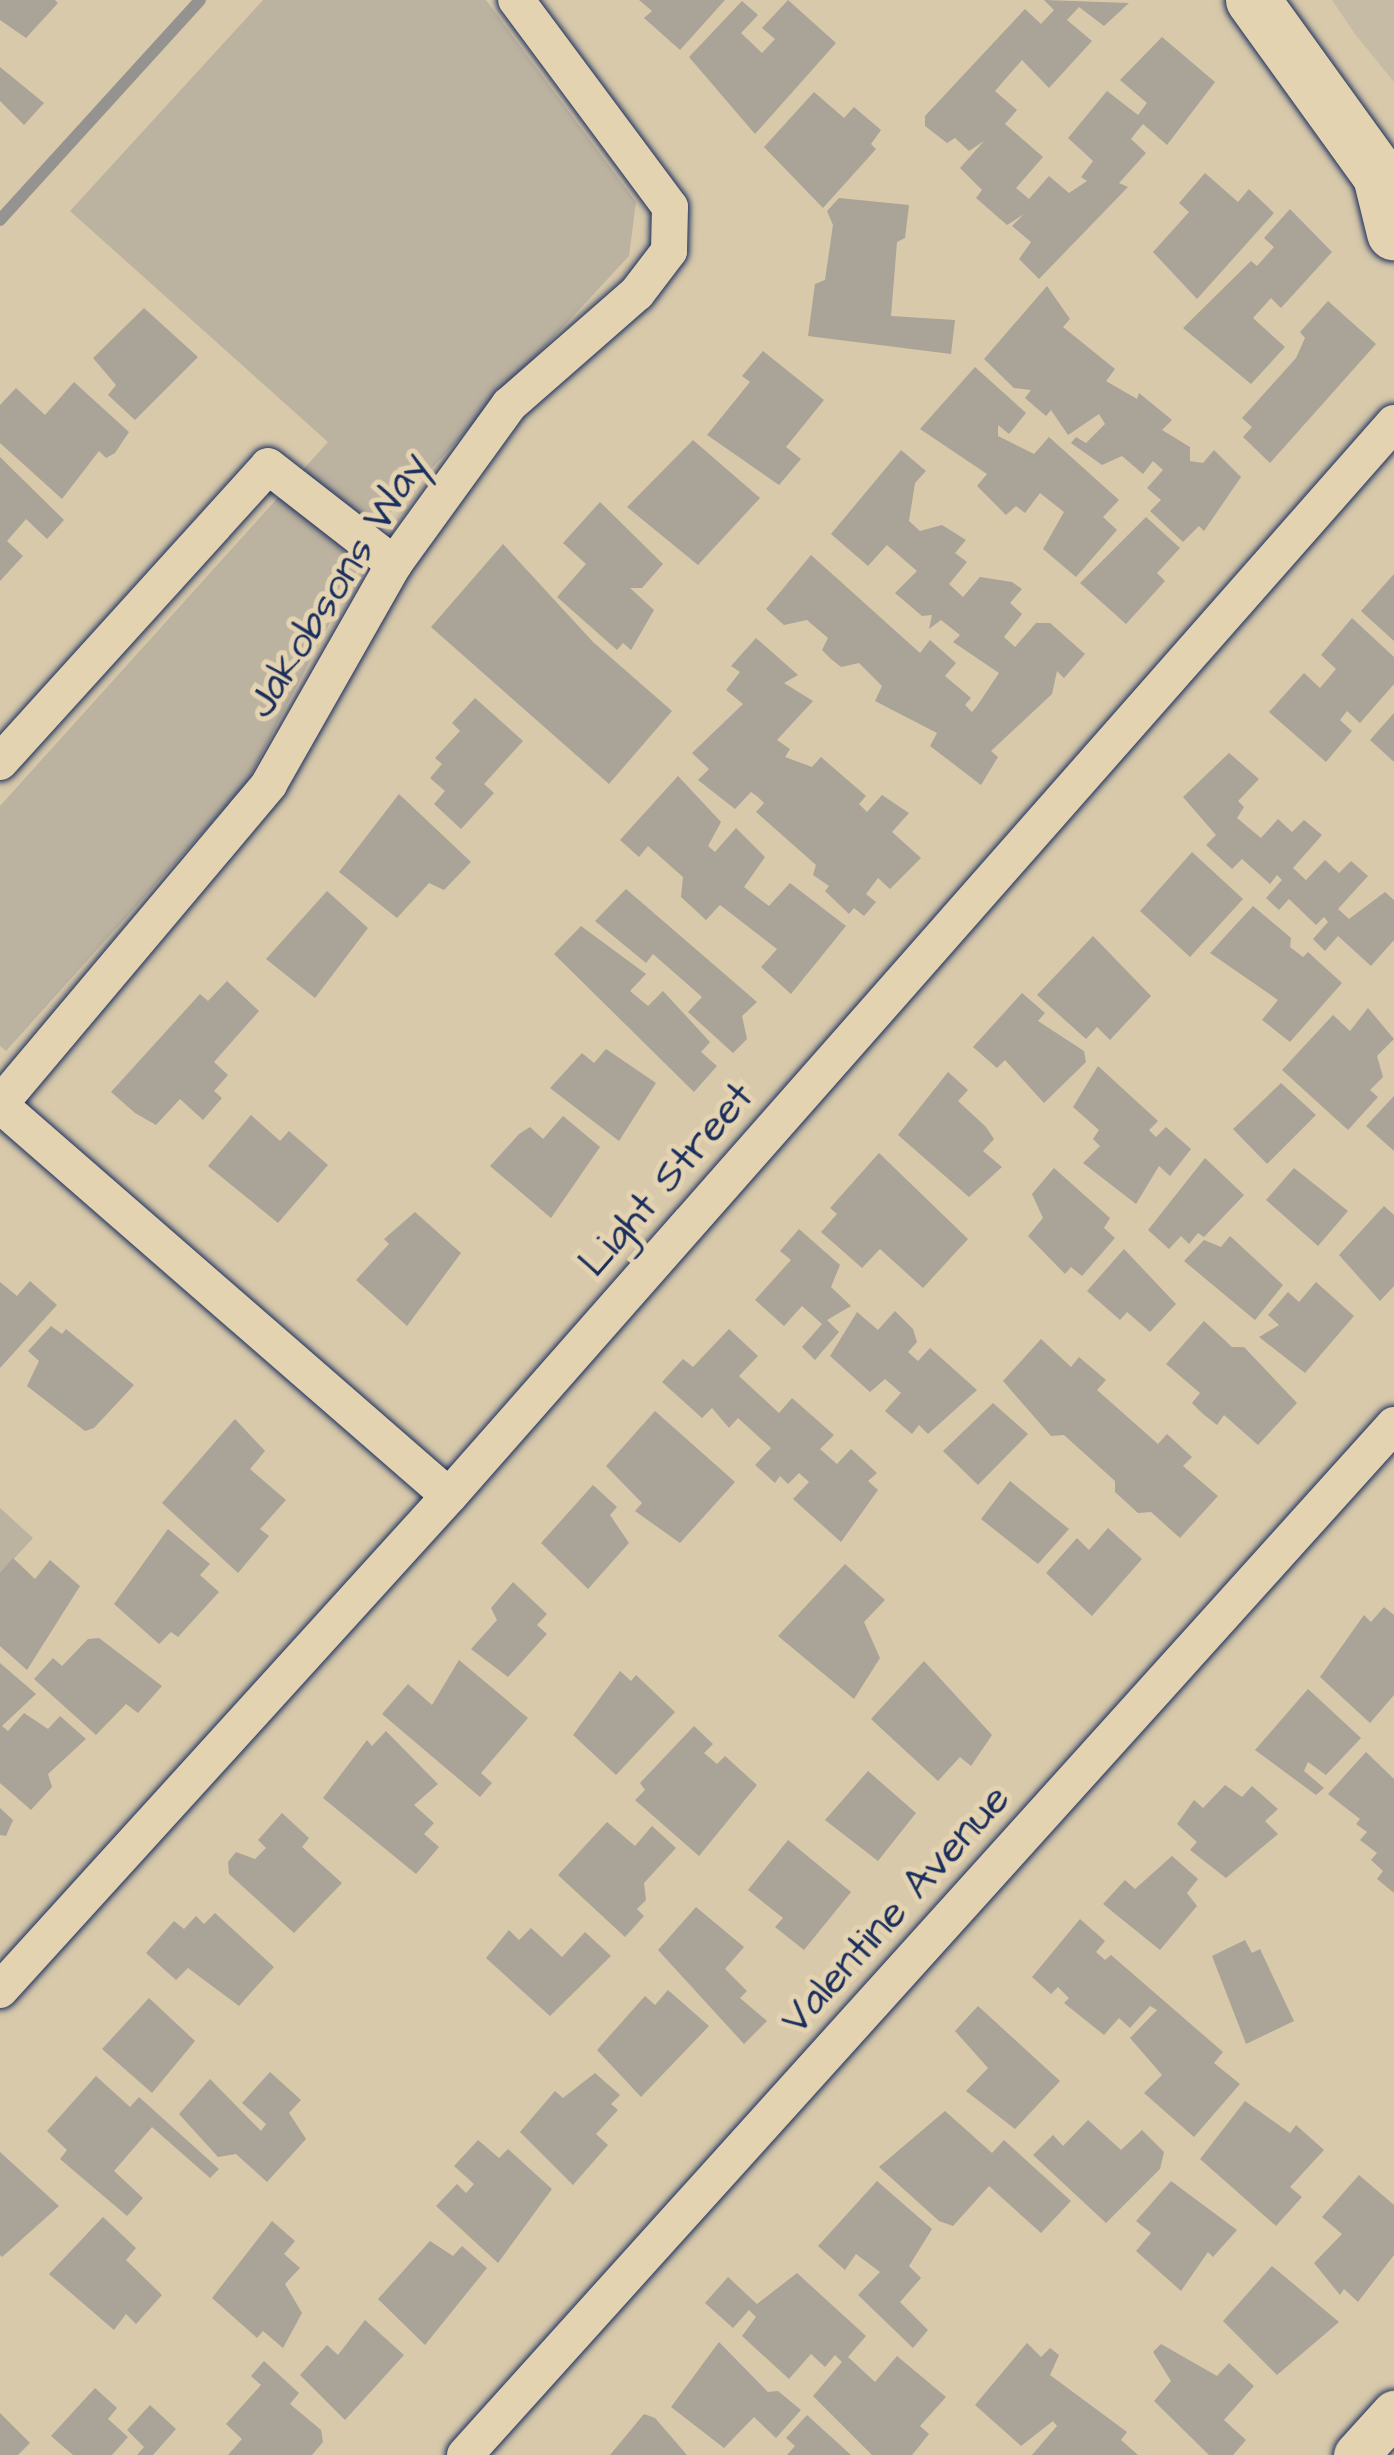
<!DOCTYPE html>
<html>
<head>
<meta charset="utf-8">
<style>
  body { margin:0 }
  #map { position:relative; width:1394px; height:2455px; overflow:hidden; background:#d8c9ab; font-family:"Architects Daughter",sans-serif }
  div>[style] { position:absolute }
  .built>* { inset:0; background:#c6bba4 }
  .green>* { inset:0; background:#bcb2a0 }
  .stream>* { height:12px; margin:-6px; padding:0 6px; transform-origin:6px; border-radius:6px; background:#95938f }
  .building>* { inset:0; background:#a9a398 }
  .roads { filter:drop-shadow(0 0 3px #1b2f5e) drop-shadow(0 0 3px #1b2f5e) }
  .minor>* { height:36px; margin:-18px; padding:0 18px; transform-origin:18px; border-radius:18px; background:#e4d3b0 }
  .tertiary>* { height:45px; margin:-22.5px; padding:0 22.5px; transform-origin:22.5px; border-radius:22.5px; background:#e4d3b0 }
  .primary>* { height:54px; margin:-27px; padding:0 27px; transform-origin:27px; border-radius:27px; background:#e4d3b0 }
  span { translate:-50% -50%; white-space:nowrap; text-align:center; line-height:1.15; -webkit-text-stroke:10px #e4d3b0; paint-order:stroke }
  .street-label { font-size:42px; color:#1b2f5e }
</style>
</head>
<body>
<div id="map">
  <div class="built">
    <div style="clip-path:polygon(1332px 0,1394px 0,1394px 82px,1355px 34px)"></div>
  </div>
  <div class="green">
    <div style="clip-path:polygon(263px 0,486px 0,636px 202px,629px 256px,382px 522px,246px 784px,6px 1051px,0 1046px,0 806px,328px 442px,70px 211px)"></div>
    <div style="clip-path:polygon(0 1508px,33px 1538px,0 1574px)"></div>
  </div>
  <div class="stream">
    <div style="left:0;top:220px;width:297px;rotate:-47.7deg"></div>
  </div>
  <div class="building">
    <div style="clip-path:polygon(0 0,55px 0,58px 3px,26px 38px,0 20px)"></div>
    <div style="clip-path:polygon(639px 0,725px 0,680px 50px,644px 18px,652px 11px)"></div>
    <div style="clip-path:polygon(788px 0,836px 43px,755px 134px,689px 57px,742px 1px,758px 15px,741px 33px,762px 53px,775px 39px,762px 28px)"></div>
    <div style="clip-path:polygon(1044px 0,1129px 3px,1104px 26px,1079px 7px,1067px 20px,1092px 41px,1049px 88px,1022px 60px,995px 91px,1017px 110px,1005px 124px,1043px 157px,1016px 188px,1029px 199px,1049px 176px,1069px 193px,1087px 181px,1081px 177px,1093px 161px,1068px 138px,1107px 91px,1138px 115px,1147px 103px,1120px 80px,1162px 37px,1215px 82px,1167px 145px,1143px 124px,1137px 131px,1131px 139px,1146px 153px,1119px 183px,1128px 187px,1039px 279px,1019px 259px,1031px 242px,1012px 226px,1024px 214px,1007px 225px,976px 198px,982px 190px,960px 168px,984px 141px,969px 151px,955px 138px,947px 143px,925px 126px,925px 116px,1025px 9px,1041px 24px,1054px 10px)"></div>
    <div style="clip-path:polygon(0 67px,44px 103px,24px 125px,0 101px)"></div>
    <div style="clip-path:polygon(814px 92px,844px 118px,854px 107px,881px 130px,871px 144px,876px 149px,823px 208px,764px 147px)"></div>
    <div style="clip-path:polygon(1205px 173px,1238px 202px,1249px 189px,1274px 213px,1197px 299px,1153px 252px,1189px 212px,1179px 203px)"></div>
    <div style="clip-path:polygon(839px 198px,909px 205px,905px 238px,897px 242px,891px 316px,955px 320px,951px 354px,808px 336px,815px 284px,825px 280px,833px 225px,827px 211px)"></div>
    <div style="clip-path:polygon(1290px 209px,1332px 252px,1281px 308px,1271px 298px,1253px 318px,1285px 347px,1251px 384px,1183px 328px,1251px 261px,1257px 266px,1274px 247px,1264px 238px)"></div>
    <div style="clip-path:polygon(1047px 286px,1070px 319px,1063px 327px,1115px 369px,1106px 381px,1137px 399px,1139px 393px,1172px 420px,1162px 430px,1190px 447px,1190px 461px,1203px 463px,1214px 450px,1241px 477px,1204px 531px,1199px 526px,1183px 542px,1150px 511px,1161px 500px,1147px 488px,1163px 470px,1153px 461px,1143px 474px,1122px 456px,1102px 465px,1071px 443px,1076px 437px,1086px 443px,1105px 424px,1099px 414px,1068px 435px,1051px 410px,1046px 416px,1025px 398px,1031px 390px,1014px 388px,984px 359px)"></div>
    <div style="clip-path:polygon(1328px 301px,1376px 344px,1270px 463px,1243px 437px,1252px 427px,1242px 418px,1296px 358px,1305px 338px,1300px 332px)"></div>
    <div style="clip-path:polygon(144px 308px,198px 357px,135px 420px,108px 395px,116px 385px,93px 358px)"></div>
    <div style="clip-path:polygon(763px 351px,824px 400px,786px 447px,801px 459px,779px 485px,707px 435px,750px 382px,742px 376px)"></div>
    <div style="clip-path:polygon(975px 367px,1026px 413px,1009px 434px,998px 425px,998px 436px,1034px 454px,1049px 437px,1119px 500px,1103px 517px,1117px 530px,1076px 577px,1043px 549px,1064px 512px,1040px 493px,1025px 513px,1016px 506px,1006px 515px,977px 486px,987px 474px,920px 429px)"></div>
    <div style="clip-path:polygon(74px 382px,129px 432px,115px 453px,106px 458px,99px 451px,62px 499px,0 443px,0 405px,16px 388px,45px 415px)"></div>
    <div style="clip-path:polygon(693px 440px,760px 498px,698px 565px,627px 507px)"></div>
    <div style="clip-path:polygon(901px 450px,926px 471px,915px 483px,909px 521px,920px 531px,942px 525px,966px 540px,955px 553px,967px 562px,949px 584px,963px 597px,980px 577px,1012px 582px,1022px 589px,1010px 603px,1022px 614px,1004px 637px,1015px 647px,1036px 623px,1050px 623px,1085px 654px,1064px 678px,1057px 671px,1052px 694px,991px 751px,998px 757px,981px 785px,930px 746px,937px 733px,875px 701px,882px 686px,859px 663px,841px 667px,831px 659px,822px 650px,828px 638px,807px 620px,784px 625px,766px 609px,811px 555px,920px 653px,930px 640px,956px 663px,945px 676px,971px 698px,965px 705px,972px 712px,977px 706px,999px 673px,953px 642px,960px 635px,941px 620px,929px 629px,932px 615px,922px 616px,895px 593px,917px 571px,887px 545px,868px 566px,831px 534px)"></div>
    <div style="clip-path:polygon(0 457px,64px 520px,47px 539px,26px 519px,7px 541px,23px 556px,0 581px)"></div>
    <div style="clip-path:polygon(600px 502px,663px 564px,642px 588px,630px 588px,654px 610px,631px 650px,623px 643px,617px 650px,557px 597px,586px 564px,563px 543px)"></div>
    <div style="clip-path:polygon(1146px 517px,1180px 548px,1157px 573px,1165px 581px,1126px 624px,1080px 583px)"></div>
    <div style="clip-path:polygon(503px 544px,593px 642px,672px 711px,609px 784px,431px 627px)"></div>
    <div style="clip-path:polygon(1394px 574px,1394px 641px,1361px 611px)"></div>
    <div style="clip-path:polygon(1352px 618px,1394px 657px,1394px 684px,1360px 723px,1347px 711px,1340px 720px,1352px 731px,1326px 762px,1269px 712px,1304px 673px,1320px 688px,1336px 669px,1321px 655px)"></div>
    <div style="clip-path:polygon(756px 638px,798px 675px,784px 683px,813px 701px,777px 740px,790px 749px,785px 757px,812px 767px,821px 757px,866px 796px,859px 804px,867px 812px,882px 795px,909px 813px,892px 832px,921px 858px,890px 889px,878px 878px,866px 894px,876px 902px,864px 916px,854px 908px,849px 914px,825px 891px,829px 886px,813px 875px,816px 865px,756px 812px,764px 803px,758px 797px,751px 792px,735px 809px,698px 780px,709px 769px,692px 753px,743px 704px,726px 690px,740px 672px,731px 666px)"></div>
    <div style="clip-path:polygon(475px 698px,523px 741px,484px 784px,494px 793px,461px 829px,434px 804px,445px 791px,430px 778px,442px 764px,435px 758px,460px 731px,452px 723px)"></div>
    <div style="clip-path:polygon(1394px 713px,1394px 762px,1370px 740px)"></div>
    <div style="clip-path:polygon(1229px 753px,1259px 779px,1238px 801px,1244px 807px,1237px 818px,1261px 838px,1278px 819px,1292px 832px,1304px 820px,1322px 835px,1293px 868px,1306px 880px,1325px 860px,1339px 873px,1351px 861px,1368px 876px,1338px 909px,1349px 919px,1385px 892px,1394px 900px,1394px 940px,1371px 966px,1338px 936px,1325px 951px,1313px 939px,1328px 922px,1324px 917px,1316px 925px,1289px 899px,1279px 910px,1266px 898px,1282px 880px,1277px 875px,1270px 884px,1242px 859px,1232px 869px,1206px 845px,1216px 835px,1183px 797px)"></div>
    <div style="clip-path:polygon(678px 776px,721px 822px,708px 846px,715px 852px,736px 828px,765px 857px,744px 887px,769px 906px,790px 883px,846px 926px,791px 994px,761px 967px,777px 949px,720px 905px,706px 920px,681px 897px,683px 877px,648px 846px,639px 857px,620px 840px)"></div>
    <div style="clip-path:polygon(399px 794px,471px 862px,444px 890px,429px 883px,397px 918px,339px 872px)"></div>
    <div style="clip-path:polygon(1192px 852px,1243px 899px,1190px 957px,1140px 911px)"></div>
    <div style="clip-path:polygon(626px 889px,757px 1002px,742px 1016px,747px 1039px,733px 1053px,688px 1012px,702px 997px,653px 954px,646px 963px,595px 921px)"></div>
    <div style="clip-path:polygon(327px 891px,368px 928px,315px 998px,266px 959px)"></div>
    <div style="clip-path:polygon(1253px 906px,1291px 938px,1290px 947px,1303px 957px,1308px 952px,1342px 983px,1290px 1042px,1262px 1020px,1278px 1000px,1210px 953px)"></div>
    <div style="clip-path:polygon(581px 926px,646px 974px,630px 991px,648px 1006px,663px 991px,710px 1042px,701px 1052px,717px 1066px,694px 1092px,554px 954px)"></div>
    <div style="clip-path:polygon(1093px 936px,1151px 996px,1110px 1040px,1097px 1027px,1086px 1039px,1037px 995px)"></div>
    <div style="clip-path:polygon(227px 981px,259px 1011px,214px 1062px,228px 1075px,214px 1091px,222px 1098px,203px 1120px,180px 1099px,156px 1125px,135px 1113px,111px 1092px,200px 994px,208px 1001px)"></div>
    <div style="clip-path:polygon(1022px 993px,1045px 1013px,1038px 1021px,1084px 1051px,1086px 1062px,1044px 1103px,1005px 1060px,997px 1068px,973px 1047px)"></div>
    <div style="clip-path:polygon(1368px 1008px,1394px 1039px,1377px 1056px,1383px 1077px,1370px 1090px,1378px 1097px,1348px 1130px,1282px 1070px,1333px 1015px,1350px 1031px)"></div>
    <div style="clip-path:polygon(606px 1049px,656px 1083px,619px 1141px,550px 1088px,582px 1053px,594px 1063px)"></div>
    <div style="clip-path:polygon(1098px 1066px,1158px 1121px,1149px 1130px,1156px 1137px,1166px 1127px,1191px 1149px,1170px 1176px,1159px 1166px,1136px 1204px,1083px 1163px,1100px 1146px,1093px 1139px,1099px 1130px,1073px 1107px)"></div>
    <div style="clip-path:polygon(948px 1072px,968px 1090px,958px 1101px,986px 1127px,994px 1139px,983px 1151px,1002px 1167px,969px 1197px,898px 1135px)"></div>
    <div style="clip-path:polygon(1281px 1083px,1316px 1115px,1267px 1164px,1233px 1129px)"></div>
    <div style="clip-path:polygon(1394px 1096px,1394px 1151px,1366px 1126px)"></div>
    <div style="clip-path:polygon(251px 1115px,280px 1141px,289px 1131px,328px 1165px,278px 1223px,208px 1166px)"></div>
    <div style="clip-path:polygon(563px 1116px,600px 1147px,551px 1218px,490px 1166px,519px 1134px,530px 1127px,543px 1139px)"></div>
    <div style="clip-path:polygon(879px 1153px,968px 1239px,923px 1288px,880px 1249px,862px 1268px,821px 1232px,837px 1214px,830px 1208px)"></div>
    <div style="clip-path:polygon(1205px 1158px,1244px 1195px,1204px 1237px,1198px 1233px,1189px 1244px,1181px 1236px,1169px 1249px,1148px 1230px)"></div>
    <div style="clip-path:polygon(1054px 1168px,1110px 1218px,1104px 1228px,1115px 1238px,1082px 1276px,1071px 1267px,1065px 1274px,1028px 1236px,1043px 1218px,1032px 1194px)"></div>
    <div style="clip-path:polygon(1294px 1168px,1348px 1211px,1318px 1246px,1266px 1200px)"></div>
    <div style="clip-path:polygon(1384px 1206px,1394px 1215px,1394px 1286px,1380px 1301px,1339px 1255px)"></div>
    <div style="clip-path:polygon(415px 1212px,461px 1253px,407px 1326px,356px 1280px,389px 1244px,384px 1239px)"></div>
    <div style="clip-path:polygon(799px 1229px,840px 1265px,831px 1287px,851px 1306px,827px 1320px,839px 1332px,815px 1360px,802px 1347px,822px 1324px,802px 1306px,784px 1326px,755px 1300px,791px 1260px,780px 1251px)"></div>
    <div style="clip-path:polygon(1230px 1236px,1283px 1285px,1255px 1320px,1184px 1261px,1204px 1240px,1221px 1247px)"></div>
    <div style="clip-path:polygon(1124px 1249px,1176px 1304px,1150px 1332px,1127px 1312px,1120px 1320px,1087px 1291px)"></div>
    <div style="clip-path:polygon(30px 1281px,57px 1305px,0 1368px,0 1282px,17px 1296px)"></div>
    <div style="clip-path:polygon(1316px 1282px,1354px 1316px,1305px 1373px,1259px 1337px,1279px 1325px,1268px 1315px,1288px 1292px,1299px 1302px)"></div>
    <div style="clip-path:polygon(895px 1311px,913px 1329px,917px 1342px,908px 1352px,918px 1361px,930px 1348px,977px 1390px,928px 1434px,919px 1425px,912px 1434px,885px 1411px,901px 1393px,885px 1379px,870px 1392px,830px 1356px,857px 1312px,878px 1330px)"></div>
    <div style="clip-path:polygon(1204px 1321px,1232px 1347px,1244px 1347px,1297px 1403px,1258px 1445px,1224px 1415px,1217px 1425px,1203px 1414px,1192px 1403px,1200px 1393px,1166px 1364px)"></div>
    <div style="clip-path:polygon(51px 1326px,62px 1334px,66px 1329px,134px 1385px,94px 1428px,85px 1431px,27px 1386px,39px 1361px,28px 1351px)"></div>
    <div style="clip-path:polygon(729px 1329px,758px 1356px,739px 1376px,779px 1413px,792px 1398px,834px 1435px,820px 1449px,837px 1464px,851px 1449px,877px 1473px,868px 1481px,878px 1490px,841px 1542px,793px 1499px,809px 1482px,799px 1473px,788px 1484px,780px 1476px,775px 1483px,755px 1465px,771px 1448px,738px 1418px,729px 1428px,712px 1408px,702px 1418px,662px 1382px,683px 1359px,693px 1367px)"></div>
    <div style="clip-path:polygon(1041px 1339px,1071px 1367px,1079px 1357px,1106px 1380px,1097px 1390px,1158px 1444px,1167px 1434px,1192px 1457px,1183px 1466px,1218px 1496px,1180px 1538px,1151px 1512px,1138px 1513px,1115px 1492px,1115px 1481px,1064px 1435px,1051px 1436px,1003px 1381px)"></div>
    <div style="clip-path:polygon(993px 1403px,1028px 1434px,978px 1485px,943px 1451px)"></div>
    <div style="clip-path:polygon(655px 1411px,735px 1482px,680px 1543px,635px 1511px,642px 1503px,606px 1466px)"></div>
    <div style="clip-path:polygon(235px 1419px,265px 1451px,250px 1469px,286px 1500px,260px 1529px,269px 1536px,238px 1573px,162px 1503px)"></div>
    <div style="clip-path:polygon(1010px 1481px,1069px 1529px,1038px 1564px,981px 1519px)"></div>
    <div style="clip-path:polygon(593px 1485px,617px 1507px,610px 1515px,629px 1543px,588px 1589px,541px 1543px)"></div>
    <div style="clip-path:polygon(1108px 1528px,1142px 1559px,1092px 1616px,1046px 1573px,1077px 1538px,1089px 1550px)"></div>
    <div style="clip-path:polygon(168px 1529px,210px 1564px,200px 1575px,219px 1592px,178px 1637px,171px 1632px,159px 1644px,114px 1604px)"></div>
    <div style="clip-path:polygon(13px 1558px,35px 1579px,50px 1560px,80px 1586px,27px 1670px,0 1646px,0 1573px)"></div>
    <div style="clip-path:polygon(845px 1564px,885px 1600px,864px 1622px,880px 1658px,854px 1699px,778px 1636px)"></div>
    <div style="clip-path:polygon(513px 1582px,547px 1614px,537px 1625px,547px 1634px,508px 1677px,471px 1649px,497px 1620px,491px 1608px)"></div>
    <div style="clip-path:polygon(1384px 1607px,1394px 1615px,1394px 1695px,1370px 1723px,1320px 1677px,1364px 1615px,1371px 1622px)"></div>
    <div style="clip-path:polygon(99px 1638px,162px 1686px,138px 1713px,126px 1704px,96px 1735px,34px 1679px,53px 1658px,62px 1666px,88px 1639px)"></div>
    <div style="clip-path:polygon(459px 1660px,528px 1718px,481px 1773px,492px 1783px,480px 1797px,382px 1714px,408px 1684px,432px 1705px)"></div>
    <div style="clip-path:polygon(924px 1661px,992px 1735px,971px 1766px,960px 1757px,938px 1781px,871px 1719px)"></div>
    <div style="clip-path:polygon(0 1663px,36px 1694px,2px 1726px,8px 1731px,24px 1713px,48px 1729px,60px 1716px,86px 1739px,48px 1774px,52px 1787px,31px 1810px,0 1783px)"></div>
    <div style="clip-path:polygon(620px 1671px,631px 1681px,636px 1675px,675px 1712px,616px 1775px,573px 1735px)"></div>
    <div style="clip-path:polygon(1308px 1689px,1361px 1738px,1326px 1775px,1308px 1762px,1304px 1771px,1324px 1788px,1316px 1795px,1255px 1750px)"></div>
    <div style="clip-path:polygon(694px 1726px,713px 1744px,704px 1753px,717px 1764px,725px 1756px,757px 1785px,699px 1856px,635px 1800px,645px 1790px,640px 1783px)"></div>
    <div style="clip-path:polygon(386px 1731px,438px 1784px,414px 1805px,434px 1823px,424px 1834px,439px 1847px,416px 1874px,323px 1798px,367px 1740px,372px 1746px)"></div>
    <div style="clip-path:polygon(1366px 1752px,1394px 1779px,1394px 1893px,1377px 1879px,1383px 1871px,1371px 1860px,1377px 1853px,1360px 1840px,1367px 1832px,1356px 1824px,1360px 1819px,1328px 1794px)"></div>
    <div style="clip-path:polygon(868px 1771px,916px 1813px,878px 1861px,825px 1820px)"></div>
    <div style="clip-path:polygon(1225px 1785px,1242px 1797px,1252px 1786px,1278px 1809px,1265px 1821px,1278px 1834px,1226px 1878px,1190px 1850px,1197px 1842px,1177px 1824px,1194px 1800px,1203px 1808px)"></div>
    <div style="clip-path:polygon(0 1808px,13px 1820px,6px 1836px,0 1835px)"></div>
    <div style="clip-path:polygon(282px 1813px,309px 1838px,302px 1847px,342px 1883px,294px 1933px,229px 1874px,228px 1862px,236px 1852px,255px 1859px,266px 1848px,258px 1840px)"></div>
    <div style="clip-path:polygon(607px 1822px,635px 1846px,652px 1826px,676px 1848px,644px 1883px,646px 1900px,637px 1909px,644px 1916px,625px 1937px,558px 1875px)"></div>
    <div style="clip-path:polygon(788px 1840px,851px 1892px,804px 1950px,775px 1927px,783px 1918px,748px 1890px)"></div>
    <div style="clip-path:polygon(1172px 1856px,1198px 1879px,1187px 1893px,1197px 1906px,1160px 1950px,1103px 1904px,1125px 1880px,1135px 1889px)"></div>
    <div style="clip-path:polygon(696px 1907px,744px 1947px,725px 1969px,747px 1991px,740px 1998px,767px 2021px,744px 2044px,658px 1950px)"></div>
    <div style="clip-path:polygon(215px 1913px,274px 1967px,239px 2006px,188px 1968px,176px 1980px,146px 1953px,174px 1921px,184px 1929px,196px 1916px,204px 1924px)"></div>
    <div style="clip-path:polygon(1080px 1919px,1105px 1941px,1096px 1952px,1105px 1960px,1111px 1955px,1223px 2052px,1214px 2063px,1240px 2084px,1194px 2137px,1144px 2093px,1162px 2075px,1130px 2038px,1157px 2010px,1150px 2006px,1130px 2028px,1119px 2018px,1104px 2035px,1064px 2003px,1069px 1998px,1058px 1987px,1051px 1994px,1032px 1977px)"></div>
    <div style="clip-path:polygon(531px 1928px,562px 1957px,585px 1932px,611px 1956px,550px 2016px,486px 1958px,509px 1930px,519px 1940px)"></div>
    <div style="clip-path:polygon(1245px 1940px,1252px 1953px,1260px 1949px,1294px 2021px,1246px 2044px,1212px 1956px)"></div>
    <div style="clip-path:polygon(668px 1990px,709px 2026px,641px 2097px,597px 2050px,645px 1996px,655px 2005px)"></div>
    <div style="clip-path:polygon(149px 1998px,195px 2041px,152px 2093px,102px 2049px)"></div>
    <div style="clip-path:polygon(978px 2006px,1060px 2081px,1015px 2129px,966px 2091px,988px 2068px,955px 2031px)"></div>
    <div style="clip-path:polygon(270px 2072px,301px 2100px,289px 2113px,306px 2139px,267px 2182px,236px 2154px,218px 2157px,179px 2114px,210px 2079px,261px 2131px,266px 2124px,242px 2103px)"></div>
    <div style="clip-path:polygon(595px 2073px,620px 2095px,611px 2104px,618px 2110px,596px 2134px,608px 2145px,573px 2185px,520px 2132px,555px 2091px,563px 2098px)"></div>
    <div style="clip-path:polygon(96px 2076px,130px 2107px,139px 2097px,219px 2169px,210px 2178px,152px 2127px,114px 2171px,143px 2198px,127px 2216px,60px 2159px,67px 2150px,47px 2131px)"></div>
    <div style="clip-path:polygon(1245px 2101px,1290px 2133px,1296px 2125px,1324px 2150px,1290px 2187px,1302px 2197px,1276px 2226px,1200px 2159px)"></div>
    <div style="clip-path:polygon(945px 2111px,992px 2153px,1004px 2140px,1071px 2201px,1041px 2233px,989px 2186px,953px 2226px,939px 2221px,879px 2167px)"></div>
    <div style="clip-path:polygon(1088px 2120px,1121px 2150px,1142px 2130px,1164px 2152px,1160px 2169px,1106px 2223px,1033px 2155px,1053px 2135px,1063px 2146px)"></div>
    <div style="clip-path:polygon(478px 2140px,499px 2158px,508px 2149px,552px 2189px,498px 2263px,436px 2206px,457px 2184px,466px 2193px,474px 2184px,454px 2166px)"></div>
    <div style="clip-path:polygon(0 2152px,59px 2206px,2px 2257px,0 2255px)"></div>
    <div style="clip-path:polygon(1359px 2175px,1394px 2205px,1394px 2255px,1358px 2302px,1344px 2289px,1340px 2295px,1314px 2263px,1342px 2234px,1322px 2217px)"></div>
    <div style="clip-path:polygon(877px 2181px,932px 2229px,909px 2266px,921px 2278px,900px 2302px,928px 2330px,913px 2348px,858px 2295px,880px 2272px,856px 2254px,845px 2270px,818px 2246px)"></div>
    <div style="clip-path:polygon(1171px 2181px,1237px 2230px,1213px 2257px,1208px 2252px,1181px 2291px,1136px 2251px,1151px 2233px,1136px 2221px)"></div>
    <div style="clip-path:polygon(103px 2217px,136px 2248px,126px 2260px,162px 2295px,136px 2324px,126px 2314px,114px 2330px,49px 2274px)"></div>
    <div style="clip-path:polygon(272px 2221px,295px 2241px,284px 2254px,300px 2268px,285px 2284px,302px 2313px,283px 2348px,263px 2331px,257px 2338px,212px 2298px)"></div>
    <div style="clip-path:polygon(430px 2241px,453px 2256px,462px 2246px,487px 2268px,425px 2345px,378px 2299px)"></div>
    <div style="clip-path:polygon(1272px 2266px,1339px 2322px,1277px 2375px,1223px 2321px)"></div>
    <div style="clip-path:polygon(797px 2273px,866px 2336px,848px 2357px,875px 2382px,897px 2356px,946px 2397px,920px 2426px,929px 2434px,912px 2455px,872px 2455px,813px 2396px,842px 2362px,835px 2355px,825px 2367px,811px 2354px,789px 2379px,742px 2336px,756px 2317px,749px 2310px,733px 2328px,705px 2303px,728px 2277px,757px 2304px)"></div>
    <div style="clip-path:polygon(365px 2320px,404px 2355px,345px 2420px,300px 2375px,327px 2345px,338px 2355px)"></div>
    <div style="clip-path:polygon(719px 2342px,768px 2392px,778px 2391px,801px 2410px,776px 2438px,754px 2417px,724px 2448px,671px 2407px)"></div>
    <div style="clip-path:polygon(1027px 2343px,1041px 2357px,1050px 2348px,1059px 2355px,1050px 2375px,1127px 2432px,1121px 2440px,1138px 2455px,1032px 2455px,1057px 2426px,1053px 2421px,1021px 2446px,975px 2405px)"></div>
    <div style="clip-path:polygon(1161px 2344px,1217px 2376px,1229px 2363px,1254px 2386px,1224px 2420px,1246px 2440px,1233px 2455px,1209px 2455px,1154px 2401px,1171px 2381px,1153px 2352px)"></div>
    <div style="clip-path:polygon(264px 2361px,299px 2393px,290px 2404px,321px 2430px,323px 2442px,312px 2455px,228px 2455px,242px 2439px,226px 2424px,261px 2385px,251px 2376px)"></div>
    <div style="clip-path:polygon(95px 2388px,117px 2408px,108px 2419px,128px 2437px,112px 2455px,73px 2455px,51px 2436px)"></div>
    <div style="clip-path:polygon(150px 2405px,176px 2429px,153px 2455px,137px 2455px,144px 2447px,127px 2430px)"></div>
    <div style="clip-path:polygon(0 2413px,30px 2443px,18px 2455px,0 2455px)"></div>
    <div style="clip-path:polygon(644px 2414px,655px 2418px,687px 2455px,610px 2455px)"></div>
    <div style="clip-path:polygon(807px 2415px,851px 2455px,787px 2455px,795px 2446px,786px 2438px)"></div>
  </div>
  <div class="roads">
    <div class="minor">
      <div style="left:0;top:762px;width:399px;rotate:-47.8deg"></div>
      <div style="left:268px;top:466px;width:160px;rotate:37.9deg"></div>
      <div style="left:0;top:1104px;width:418px;rotate:-49.9deg"></div>
      <div style="left:269px;top:784px;width:253px;rotate:-60.4deg"></div>
      <div style="left:394px;top:564px;width:196px;rotate:-54.1deg"></div>
      <div style="left:509px;top:405px;width:170px;rotate:-41.2deg"></div>
      <div style="left:637px;top:293px;width:53px;rotate:-52.7deg"></div>
      <div style="left:669px;top:251px;width:44px;rotate:-88.7deg"></div>
      <div style="left:670px;top:207px;width:258px;rotate:-126.6deg"></div>
      <div style="left:0;top:1105px;width:595px;rotate:41.05deg"></div>
      <div style="left:0;top:1990px;width:668px;rotate:-47.73deg"></div>
      <div style="left:449px;top:1496px;width:1430px;rotate:-48.63deg"></div>
      <div style="left:465px;top:2455px;width:1387px;rotate:-47.95deg"></div>
    </div>
    <div class="tertiary">
      <div style="left:1356px;top:2455px;width:57px;rotate:-47.9deg"></div>
    </div>
    <div class="primary">
      <div style="left:1253px;top:0;width:217px;rotate:54.2deg"></div>
      <div style="left:1380px;top:176px;width:59px;rotate:76.2deg"></div>
    </div>
  </div>
  <div class="street-label">
    <span style="left:338px;top:585px;rotate:-58deg">Jakobsons Way</span>
    <span style="left:667px;top:1180px;rotate:-49deg">Light Street</span>
    <span style="left:896px;top:1910px;rotate:-48deg">Valentine Avenue</span>
  </div>
</div>
</body>
</html>
